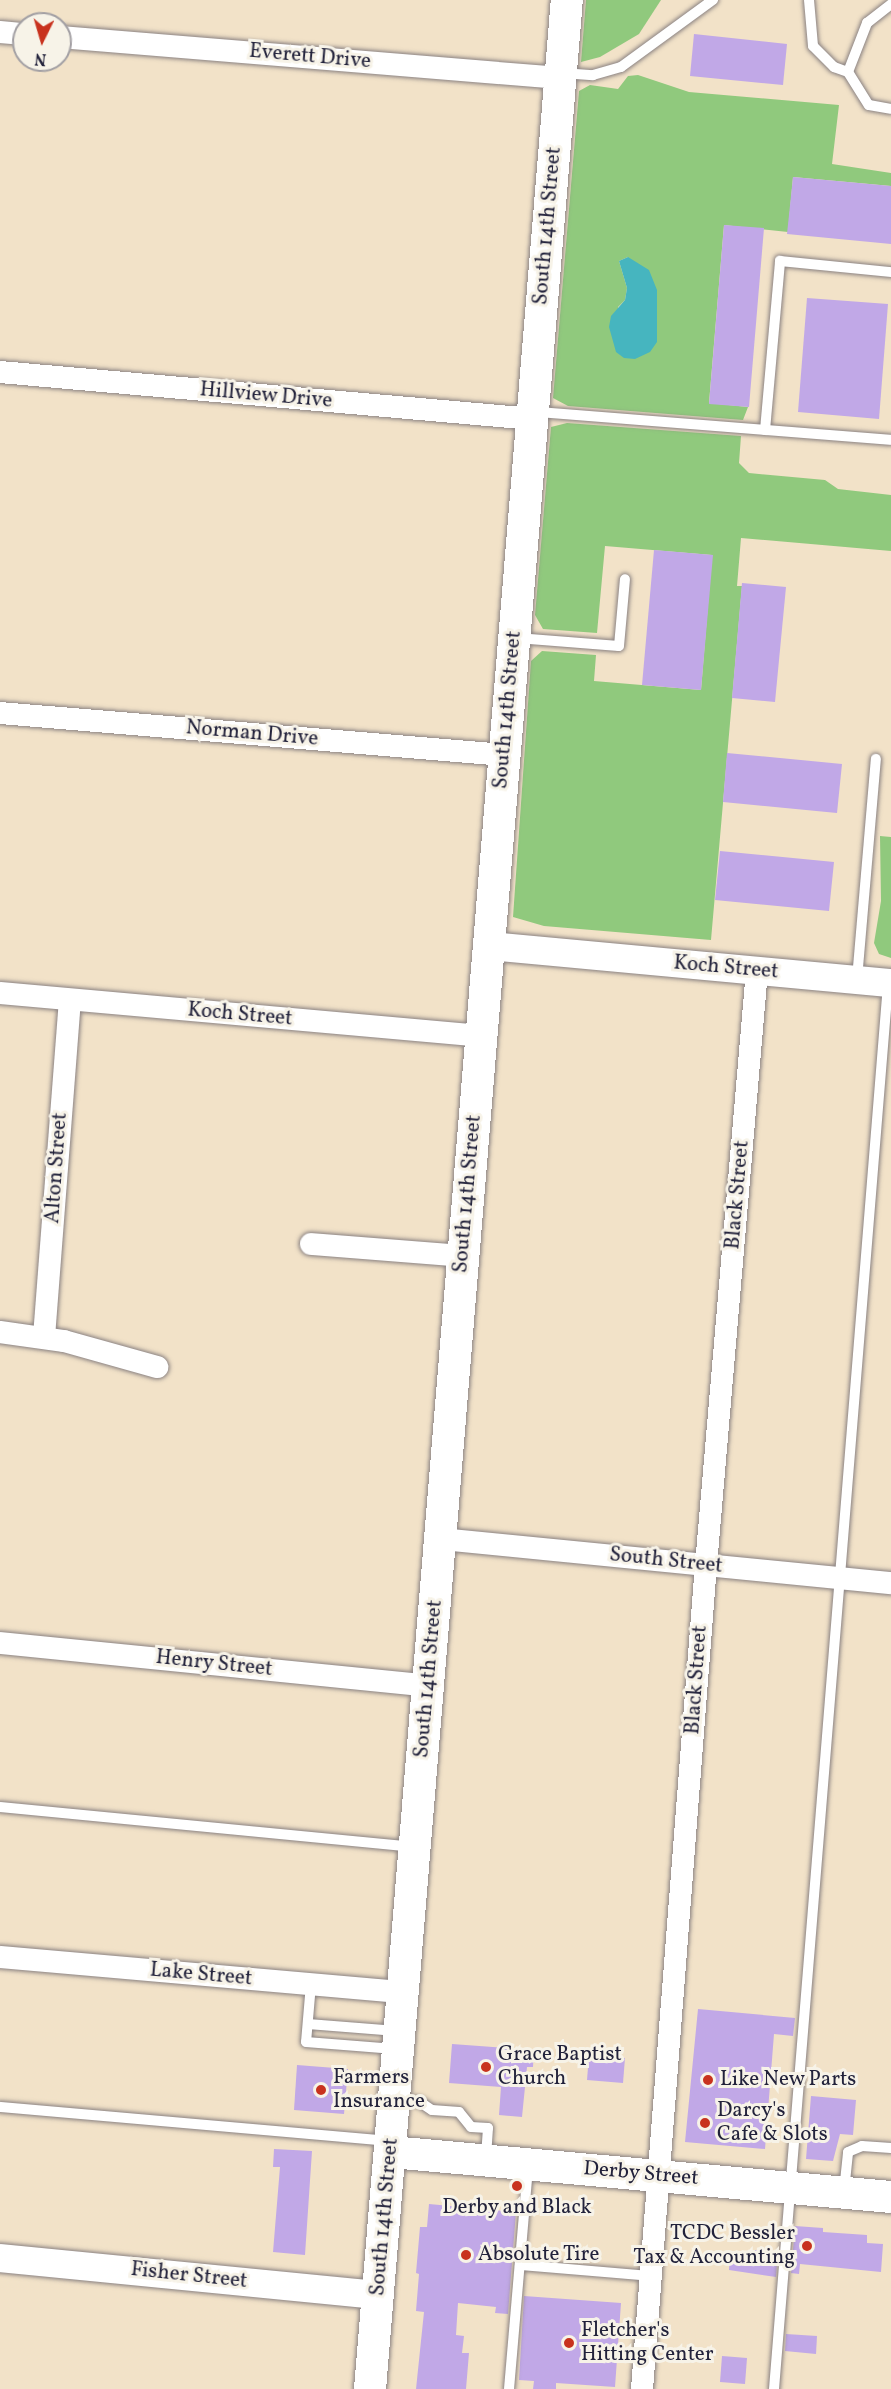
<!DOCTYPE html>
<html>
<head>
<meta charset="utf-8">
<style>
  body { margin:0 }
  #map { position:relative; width:891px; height:2389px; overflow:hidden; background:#f2e2c8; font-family:Vollkorn,serif }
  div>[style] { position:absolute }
  .green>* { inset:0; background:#90c97d }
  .water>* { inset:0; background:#46b5bf }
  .building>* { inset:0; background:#c1a8e7 }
  .roads { filter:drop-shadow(0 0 2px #8a8282) drop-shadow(0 0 2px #8a8282) }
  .service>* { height:10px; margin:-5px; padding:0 5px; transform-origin:5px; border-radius:5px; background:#fff }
  .minor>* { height:22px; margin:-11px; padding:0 11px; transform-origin:11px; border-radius:11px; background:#fff }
  .tertiary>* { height:28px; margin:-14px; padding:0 14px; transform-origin:14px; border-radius:14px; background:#fff }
  .secondary>* { height:32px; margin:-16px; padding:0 16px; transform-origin:16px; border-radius:16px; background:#fff }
  .dots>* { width:16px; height:16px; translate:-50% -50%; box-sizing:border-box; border:3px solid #f7f3e8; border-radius:50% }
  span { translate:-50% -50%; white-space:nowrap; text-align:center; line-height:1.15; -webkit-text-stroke:6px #f7f3e8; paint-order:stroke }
  .street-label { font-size:21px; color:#22223b }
  .poi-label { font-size:21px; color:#22223b }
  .left { translate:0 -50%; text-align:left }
  .right { translate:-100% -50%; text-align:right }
  .north { position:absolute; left:12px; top:12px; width:60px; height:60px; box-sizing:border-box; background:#f7f3e8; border:2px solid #a29fa3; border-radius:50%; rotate:185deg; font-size:16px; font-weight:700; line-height:24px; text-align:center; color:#22223b }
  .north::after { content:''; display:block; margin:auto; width:21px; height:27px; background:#c8321e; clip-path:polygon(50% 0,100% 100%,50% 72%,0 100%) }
</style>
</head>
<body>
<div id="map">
  <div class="green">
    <div style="clip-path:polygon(586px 0,661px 0,639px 34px,600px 57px,581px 62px)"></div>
    <div style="clip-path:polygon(evenodd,638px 75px,689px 92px,839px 105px,832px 164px,891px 173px,891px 186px,793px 177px,788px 232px,724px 225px,709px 403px,748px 407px,743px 420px,568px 406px,553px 398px,579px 91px,590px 85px,618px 89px,628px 76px,638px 75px,628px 257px,635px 359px,618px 307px,625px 300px,627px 288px,619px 261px,628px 257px)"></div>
    <div style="clip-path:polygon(567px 423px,741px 436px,739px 463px,749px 473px,825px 480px,838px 489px,891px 495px,891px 551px,741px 538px,737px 586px,742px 586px,711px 940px,544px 926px,513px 917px,531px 661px,542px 651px,596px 655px,594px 681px,701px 690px,712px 555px,605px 546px,597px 633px,543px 629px,535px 615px,551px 427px)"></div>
    <div style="clip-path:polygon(880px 836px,891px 837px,891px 958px,879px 954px,874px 943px,881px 901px)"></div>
  </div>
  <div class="water">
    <div style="clip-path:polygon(628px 257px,649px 270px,657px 290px,657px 342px,650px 352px,635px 359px,624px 358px,616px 352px,609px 327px,611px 316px,625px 300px,627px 288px,619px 261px)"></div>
  </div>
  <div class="building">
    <div style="clip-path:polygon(694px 34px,787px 44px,783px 85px,690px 76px)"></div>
    <div style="clip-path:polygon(793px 177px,891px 186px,891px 244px,787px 234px)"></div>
    <div style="clip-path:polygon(724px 225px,764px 228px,749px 407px,709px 404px)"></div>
    <div style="clip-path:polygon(807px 298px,888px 304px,879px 419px,798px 412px)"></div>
    <div style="clip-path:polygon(654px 550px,713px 555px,701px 690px,642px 685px)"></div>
    <div style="clip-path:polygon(742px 583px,786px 587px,775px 702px,732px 698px)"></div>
    <div style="clip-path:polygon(727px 753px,842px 764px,837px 813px,723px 802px)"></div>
    <div style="clip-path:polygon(720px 851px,834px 862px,829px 911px,715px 900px)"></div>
    <div style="clip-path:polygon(698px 2009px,795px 2018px,793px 2036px,774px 2034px,765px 2149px,685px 2142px)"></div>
    <div style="clip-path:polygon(452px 2044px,534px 2050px,533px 2067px,527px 2067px,522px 2117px,499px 2115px,501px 2087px,449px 2083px)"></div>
    <div style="clip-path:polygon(589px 2055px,625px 2058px,623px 2083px,587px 2080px)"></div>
    <div style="clip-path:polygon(297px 2065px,348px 2069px,344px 2114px,294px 2110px)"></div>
    <div style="clip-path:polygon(811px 2096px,856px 2100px,853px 2135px,840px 2134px,833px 2161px,806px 2159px)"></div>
    <div style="clip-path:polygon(274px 2149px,312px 2151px,305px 2255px,273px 2252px,280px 2167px,273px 2167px)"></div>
    <div style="clip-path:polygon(429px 2204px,516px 2212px,508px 2314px,495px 2313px,496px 2307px,458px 2303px,456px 2335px,464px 2336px,462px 2353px,469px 2353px,466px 2389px,416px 2389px,424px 2312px,416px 2311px,419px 2274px,416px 2273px,420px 2227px,427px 2227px)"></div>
    <div style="clip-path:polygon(795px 2226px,823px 2228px,823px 2232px,867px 2235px,867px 2243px,883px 2244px,881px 2272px,800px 2264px,799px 2274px,791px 2273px)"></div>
    <div style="clip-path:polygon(755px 2250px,778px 2252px,776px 2277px,729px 2270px,730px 2252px,755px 2253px)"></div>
    <div style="clip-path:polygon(524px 2296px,621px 2303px,615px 2387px,556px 2383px,556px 2389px,533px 2389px,534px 2381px,519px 2380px)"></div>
    <div style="clip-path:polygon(786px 2334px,817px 2336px,816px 2354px,785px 2351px)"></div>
    <div style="clip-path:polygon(722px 2356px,747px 2358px,745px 2384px,720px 2382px)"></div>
  </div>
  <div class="roads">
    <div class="service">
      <div style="left:809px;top:0;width:46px;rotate:85deg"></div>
      <div style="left:813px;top:46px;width:30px;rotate:45deg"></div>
      <div style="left:834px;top:67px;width:15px;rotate:20deg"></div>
      <div style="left:848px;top:72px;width:39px;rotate:58deg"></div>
      <div style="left:869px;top:105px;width:22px;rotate:10deg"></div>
      <div style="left:848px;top:72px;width:53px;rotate:-68.8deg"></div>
      <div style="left:867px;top:23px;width:31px;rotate:-38deg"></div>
      <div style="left:562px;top:73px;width:31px;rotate:4deg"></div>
      <div style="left:593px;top:75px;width:29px;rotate:-16deg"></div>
      <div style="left:621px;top:67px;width:114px;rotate:-36.1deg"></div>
      <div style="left:537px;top:412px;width:355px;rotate:4.5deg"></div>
      <div style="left:765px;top:430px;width:170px;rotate:-84.9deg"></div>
      <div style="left:780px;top:261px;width:112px;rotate:5.7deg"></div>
      <div style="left:517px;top:638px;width:102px;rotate:4.5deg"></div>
      <div style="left:619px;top:646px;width:67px;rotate:-84.9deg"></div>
      <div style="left:857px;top:979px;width:221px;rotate:-85.1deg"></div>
      <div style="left:0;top:1807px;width:414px;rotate:5.5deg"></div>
      <div style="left:311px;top:1984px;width:58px;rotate:94.9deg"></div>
      <div style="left:306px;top:2042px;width:89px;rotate:4.5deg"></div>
      <div style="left:308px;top:2024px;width:89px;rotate:4.5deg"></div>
      <div style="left:395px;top:2099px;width:25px;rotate:7deg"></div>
      <div style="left:420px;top:2102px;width:14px;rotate:34deg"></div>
      <div style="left:432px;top:2110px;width:27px;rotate:4deg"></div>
      <div style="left:459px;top:2112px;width:19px;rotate:51deg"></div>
      <div style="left:471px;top:2127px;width:17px;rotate:3deg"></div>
      <div style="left:488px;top:2128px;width:29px;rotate:94deg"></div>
      <div style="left:0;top:2107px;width:389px;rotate:5deg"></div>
      <div style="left:844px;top:2191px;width:39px;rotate:-84deg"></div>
      <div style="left:848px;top:2152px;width:15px;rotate:-23deg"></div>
      <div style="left:862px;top:2146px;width:29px;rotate:4deg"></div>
      <div style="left:520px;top:2265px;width:131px;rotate:4.8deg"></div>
      <div style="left:509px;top:2389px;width:223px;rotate:-85.1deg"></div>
      <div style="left:774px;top:2389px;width:1410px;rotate:-85.36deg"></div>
    </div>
    <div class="minor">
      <div style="left:0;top:32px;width:24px;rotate:5deg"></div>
      <div style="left:60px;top:37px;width:502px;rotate:4.69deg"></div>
      <div style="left:0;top:372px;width:535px;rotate:5.04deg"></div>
      <div style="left:0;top:713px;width:506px;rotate:4.76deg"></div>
      <div style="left:0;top:993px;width:483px;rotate:5.1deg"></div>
      <div style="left:311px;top:1244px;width:153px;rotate:4.5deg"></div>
      <div style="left:0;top:1332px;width:65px;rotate:8deg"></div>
      <div style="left:64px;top:1341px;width:97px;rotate:15.6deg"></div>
      <div style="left:44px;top:1337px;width:338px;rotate:-85.6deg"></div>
      <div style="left:441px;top:1539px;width:452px;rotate:5.6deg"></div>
      <div style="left:0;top:1643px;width:430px;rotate:5.7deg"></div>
      <div style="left:0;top:1957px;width:405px;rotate:5deg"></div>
      <div style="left:642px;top:2389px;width:826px;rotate:-85.56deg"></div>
      <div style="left:706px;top:1565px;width:597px;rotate:-85.1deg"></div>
    </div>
    <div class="tertiary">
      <div style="left:490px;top:946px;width:403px;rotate:5.3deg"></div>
      <div style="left:0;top:2258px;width:380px;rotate:5.6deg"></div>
    </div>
    <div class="secondary">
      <div style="left:391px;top:2152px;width:502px;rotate:5.14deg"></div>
      <div style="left:370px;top:2389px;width:2397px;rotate:-85.29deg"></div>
    </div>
  </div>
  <div class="dots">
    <div style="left:486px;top:2067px;background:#c8321e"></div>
    <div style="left:708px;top:2080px;background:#c8321e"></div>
    <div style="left:321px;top:2090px;background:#c8321e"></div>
    <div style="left:705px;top:2123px;background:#c8321e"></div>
    <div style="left:517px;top:2186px;background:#c8321e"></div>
    <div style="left:807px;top:2246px;background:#c8321e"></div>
    <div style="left:466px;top:2255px;background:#c8321e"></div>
    <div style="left:569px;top:2343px;background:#c8321e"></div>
  </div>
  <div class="street-label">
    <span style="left:310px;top:57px;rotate:5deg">Everett Drive</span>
    <span style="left:548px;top:226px;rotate:-85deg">South 14th Street</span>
    <span style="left:266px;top:396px;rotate:5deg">Hillview Drive</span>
    <span style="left:508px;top:710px;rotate:-85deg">South 14th Street</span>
    <span style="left:252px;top:734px;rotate:5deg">Norman Drive</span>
    <span style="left:726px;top:968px;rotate:5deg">Koch Street</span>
    <span style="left:240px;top:1015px;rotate:5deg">Koch Street</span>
    <span style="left:57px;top:1168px;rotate:-86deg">Alton Street</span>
    <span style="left:468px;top:1194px;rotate:-85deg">South 14th Street</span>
    <span style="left:738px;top:1195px;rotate:-85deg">Black Street</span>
    <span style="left:666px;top:1561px;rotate:6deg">South Street</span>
    <span style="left:214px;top:1664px;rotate:6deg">Henry Street</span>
    <span style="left:429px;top:1679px;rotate:-85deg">South 14th Street</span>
    <span style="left:697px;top:1680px;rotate:-86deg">Black Street</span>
    <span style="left:201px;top:1975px;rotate:5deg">Lake Street</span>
    <span style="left:641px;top:2174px;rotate:5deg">Derby Street</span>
    <span style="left:385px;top:2217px;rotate:-85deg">South 14th Street</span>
    <span style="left:189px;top:2276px;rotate:6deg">Fisher Street</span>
  </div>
  <div class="poi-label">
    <span class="left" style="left:498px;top:2067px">Grace Baptist<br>Church</span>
    <span class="left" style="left:333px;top:2090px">Farmers<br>Insurance</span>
    <span class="left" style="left:720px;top:2080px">Like New Parts</span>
    <span class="left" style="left:717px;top:2123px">Darcy's<br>Cafe &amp; Slots</span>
    <span style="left:517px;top:2208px">Derby and Black</span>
    <span class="right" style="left:795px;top:2246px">TCDC Bessler<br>Tax &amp; Accounting</span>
    <span class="left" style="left:478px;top:2255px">Absolute Tire</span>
    <span class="left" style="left:581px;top:2343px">Fletcher's<br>Hitting Center</span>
  </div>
  <div class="north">N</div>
</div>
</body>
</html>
